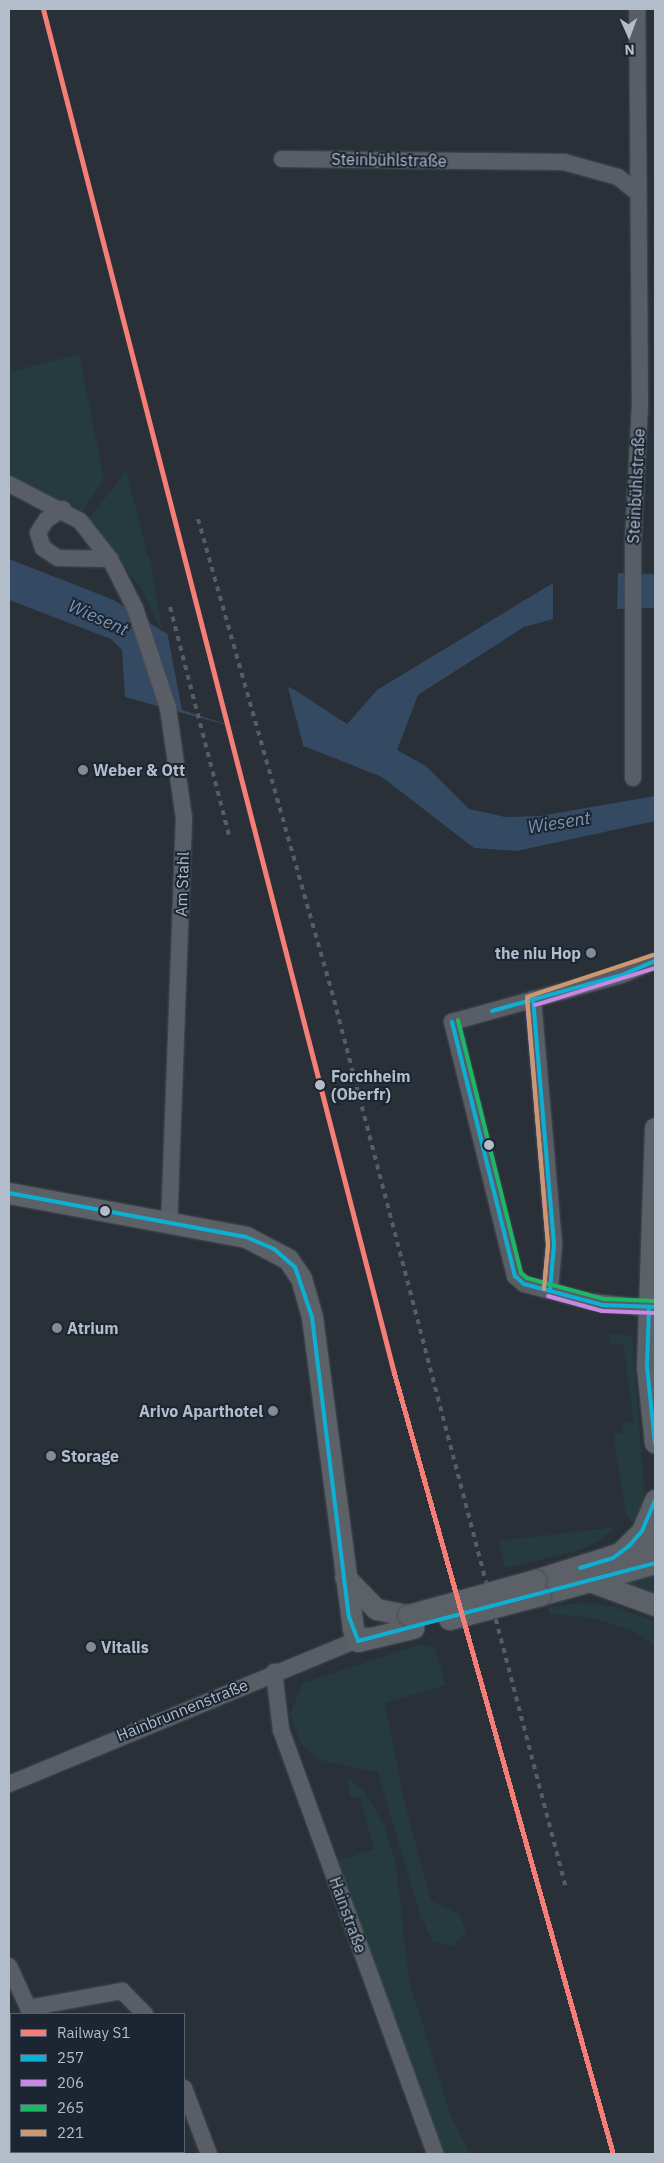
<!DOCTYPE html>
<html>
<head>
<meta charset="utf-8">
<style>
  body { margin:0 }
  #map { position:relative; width:664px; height:2163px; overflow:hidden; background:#293038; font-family:"IBM Plex Sans",sans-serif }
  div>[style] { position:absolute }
  .green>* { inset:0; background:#263b3e }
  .water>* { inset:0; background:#344962 }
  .pier>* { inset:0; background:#293038 }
  .roads { filter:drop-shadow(0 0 1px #474c53) drop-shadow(0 0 1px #474c53) }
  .minor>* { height:16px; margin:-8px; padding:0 8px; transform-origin:8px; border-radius:8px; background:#595e66 }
  .major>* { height:21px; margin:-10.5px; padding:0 10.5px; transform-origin:10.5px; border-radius:10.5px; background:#5c6167 }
  .rail>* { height:4px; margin-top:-2px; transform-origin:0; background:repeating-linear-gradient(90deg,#585d64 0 5px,transparent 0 10px) }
  .bridges { filter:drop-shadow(0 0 1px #474c55) drop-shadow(0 0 1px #474c55) }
  .major-bridge>* { height:21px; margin:-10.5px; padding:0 10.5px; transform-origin:10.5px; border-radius:10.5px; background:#5c6167 }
  .bus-1>* { height:4px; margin:-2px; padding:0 2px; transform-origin:2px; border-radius:2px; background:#0dafd3 }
  .bus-2>* { height:4px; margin:-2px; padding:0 2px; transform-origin:2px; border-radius:2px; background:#c787e3 }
  .bus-3>* { height:4px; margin:-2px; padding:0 2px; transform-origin:2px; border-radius:2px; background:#1ab867 }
  .bus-4>* { height:4px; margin:-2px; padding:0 2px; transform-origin:2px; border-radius:2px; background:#cd976f }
  .rail-1>* { height:5px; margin:-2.5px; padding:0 2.5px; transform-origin:2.5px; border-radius:2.5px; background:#f57e77 }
  .dots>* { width:14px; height:14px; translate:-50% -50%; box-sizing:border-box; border:2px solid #1c2633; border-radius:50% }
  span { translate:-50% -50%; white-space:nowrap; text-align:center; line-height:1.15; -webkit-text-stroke:4px #1c2633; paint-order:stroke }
  .street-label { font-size:16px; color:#b3bcc9 }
  .poi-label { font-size:16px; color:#b3bcc9; font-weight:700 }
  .left { translate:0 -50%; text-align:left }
  .right { translate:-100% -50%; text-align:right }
  .stop-label { font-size:16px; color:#b3bcc9; font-weight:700 }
  .water-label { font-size:18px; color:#7993b2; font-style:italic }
  .frame { position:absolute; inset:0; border:10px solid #b3bcc9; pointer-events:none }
  .legend { position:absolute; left:10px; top:2013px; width:175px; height:140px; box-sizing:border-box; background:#1c2633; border:1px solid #58626f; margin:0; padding:6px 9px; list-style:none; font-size:15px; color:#b3bcc9 }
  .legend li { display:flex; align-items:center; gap:10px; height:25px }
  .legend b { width:25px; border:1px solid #58626f }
  .north { position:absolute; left:604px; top:10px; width:50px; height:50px; -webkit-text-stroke:4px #1c2633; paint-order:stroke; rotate:178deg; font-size:14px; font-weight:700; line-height:20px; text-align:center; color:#b3bcc9 }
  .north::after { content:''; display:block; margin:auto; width:18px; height:22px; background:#b3bcc9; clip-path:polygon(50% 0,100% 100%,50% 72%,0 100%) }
</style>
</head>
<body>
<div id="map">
  <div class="green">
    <div style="clip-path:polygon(79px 354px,104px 480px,82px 511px,9px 474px,9px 372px)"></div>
    <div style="clip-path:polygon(126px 471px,146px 547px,143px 548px,150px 558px,162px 631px,140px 587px,88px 520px)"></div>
    <div style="clip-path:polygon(609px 1333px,632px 1337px,645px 1500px,636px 1528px,626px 1515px,613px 1434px,623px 1433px,622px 1423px,634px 1421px,623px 1344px,610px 1345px)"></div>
    <div style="clip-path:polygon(616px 1527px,600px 1541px,577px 1551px,505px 1568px,498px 1541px)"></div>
    <div style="clip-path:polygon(653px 1573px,655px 1597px,629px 1585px,630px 1580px)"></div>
    <div style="clip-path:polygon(583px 1603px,616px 1607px,655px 1621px,655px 1646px,634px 1631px,593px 1618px,550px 1614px,547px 1607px)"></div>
    <div style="clip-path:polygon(421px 1644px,435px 1648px,446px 1685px,385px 1703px,405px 1804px,431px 1901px,460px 1914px,466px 1932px,453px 1946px,433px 1942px,420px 1915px,378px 1772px,319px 1760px,300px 1742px,290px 1713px,303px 1683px)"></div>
    <div style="clip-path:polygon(347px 1778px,363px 1789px,384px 1825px,396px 1866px,409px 1980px,450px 2114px,470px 2154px,441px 2154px,337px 1861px,374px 1849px,360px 1797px,350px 1797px)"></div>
  </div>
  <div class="water">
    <div style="clip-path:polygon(9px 559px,114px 600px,162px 631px,295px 690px,347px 724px,377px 690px,553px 583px,553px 619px,524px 627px,418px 695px,397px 750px,426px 766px,469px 809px,505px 817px,540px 816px,655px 796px,655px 821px,517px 851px,474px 848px,382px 777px,309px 748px,125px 697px,122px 650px,111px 639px,9px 600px)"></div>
    <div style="clip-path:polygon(618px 573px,655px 574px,655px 608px,617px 609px)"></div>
  </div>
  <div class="pier">
    <div style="clip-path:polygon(167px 631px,287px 684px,304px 749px,182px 710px)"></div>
  </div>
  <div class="roads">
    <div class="minor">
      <div style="left:282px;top:159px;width:282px;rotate:0.6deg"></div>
      <div style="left:564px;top:162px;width:56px;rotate:15.5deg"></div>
      <div style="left:618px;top:177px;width:26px;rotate:39deg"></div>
      <div style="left:9px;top:484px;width:80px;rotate:27.5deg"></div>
      <div style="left:80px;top:521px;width:48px;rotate:51.7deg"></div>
      <div style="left:110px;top:559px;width:55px;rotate:63deg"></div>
      <div style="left:135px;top:608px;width:105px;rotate:71.7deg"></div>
      <div style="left:168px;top:708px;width:111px;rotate:81.7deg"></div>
      <div style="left:184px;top:818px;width:404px;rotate:92.1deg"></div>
      <div style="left:63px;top:509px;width:20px;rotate:147deg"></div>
      <div style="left:46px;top:520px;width:15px;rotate:122deg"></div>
      <div style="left:38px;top:533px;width:16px;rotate:72deg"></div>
      <div style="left:43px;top:548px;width:18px;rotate:34deg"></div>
      <div style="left:58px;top:558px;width:52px;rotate:1.1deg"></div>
      <div style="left:633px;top:778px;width:236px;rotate:-90deg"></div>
      <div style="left:633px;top:542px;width:138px;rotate:-87.1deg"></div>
      <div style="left:640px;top:404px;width:395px;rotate:-90.4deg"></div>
      <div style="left:533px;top:999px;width:247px;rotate:85.1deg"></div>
      <div style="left:554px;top:1245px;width:45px;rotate:95.1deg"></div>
      <div style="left:649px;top:1308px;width:57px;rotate:-174deg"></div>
      <div style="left:592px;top:1302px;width:70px;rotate:-165.2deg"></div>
      <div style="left:524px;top:1284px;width:12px;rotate:-138deg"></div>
      <div style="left:515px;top:1276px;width:262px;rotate:-103.9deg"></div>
      <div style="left:452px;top:1022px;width:176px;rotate:-15.5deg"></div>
      <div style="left:622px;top:975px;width:36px;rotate:-23deg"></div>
      <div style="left:274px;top:1672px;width:58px;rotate:83.1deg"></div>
      <div style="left:281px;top:1730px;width:451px;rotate:70deg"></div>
      <div style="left:9px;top:1784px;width:387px;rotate:-22.5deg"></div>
      <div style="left:9px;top:1966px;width:53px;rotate:65.4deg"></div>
      <div style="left:28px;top:2008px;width:96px;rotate:-10.3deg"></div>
      <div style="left:122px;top:1991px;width:33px;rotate:45deg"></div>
      <div style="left:184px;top:2088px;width:71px;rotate:69.3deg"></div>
      <div style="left:75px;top:2152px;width:2px;rotate:63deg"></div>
    </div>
    <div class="major">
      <div style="left:655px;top:1128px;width:239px;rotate:91.9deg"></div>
      <div style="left:647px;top:1367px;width:76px;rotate:84deg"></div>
      <div style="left:9px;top:1193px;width:241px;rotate:10.5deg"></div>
      <div style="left:246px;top:1237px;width:47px;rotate:27.6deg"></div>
      <div style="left:288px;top:1259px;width:23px;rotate:56deg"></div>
      <div style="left:301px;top:1278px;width:41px;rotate:74.2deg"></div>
      <div style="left:312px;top:1317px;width:315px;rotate:82.5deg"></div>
      <div style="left:353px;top:1629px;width:13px;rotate:67deg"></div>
      <div style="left:358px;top:1641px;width:57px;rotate:-13.3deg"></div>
      <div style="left:622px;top:1551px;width:28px;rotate:-45deg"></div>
      <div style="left:642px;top:1531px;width:34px;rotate:-67deg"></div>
      <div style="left:345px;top:1577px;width:45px;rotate:45.9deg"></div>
      <div style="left:376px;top:1609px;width:33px;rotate:11deg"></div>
      <div style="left:535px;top:1580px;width:126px;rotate:-17.6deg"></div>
      <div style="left:592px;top:1582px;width:67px;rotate:20.1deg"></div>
      <div style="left:540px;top:1595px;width:119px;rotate:-15.5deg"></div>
    </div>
  </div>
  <div class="rail">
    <div style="left:198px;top:519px;width:500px;rotate:74.2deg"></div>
    <div style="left:334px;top:1000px;width:918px;rotate:75.36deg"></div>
    <div style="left:170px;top:607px;width:236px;rotate:75.5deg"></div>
  </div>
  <div class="bridges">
    <div class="major-bridge">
      <div style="left:408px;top:1615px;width:132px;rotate:-15.4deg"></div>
      <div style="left:449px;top:1619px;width:94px;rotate:-14.8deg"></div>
    </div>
  </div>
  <div class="bus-1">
    <div style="left:533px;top:999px;width:247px;rotate:85.1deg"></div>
    <div style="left:554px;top:1245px;width:45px;rotate:95.1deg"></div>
    <div style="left:492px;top:1011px;width:135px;rotate:-15.5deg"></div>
    <div style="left:622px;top:975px;width:36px;rotate:-23deg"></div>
    <div style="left:452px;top:1022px;width:262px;rotate:76.1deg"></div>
    <div style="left:515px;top:1276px;width:12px;rotate:42deg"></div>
    <div style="left:524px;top:1284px;width:82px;rotate:14.9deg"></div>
    <div style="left:603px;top:1305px;width:52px;rotate:2.2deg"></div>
    <div style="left:9px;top:1193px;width:241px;rotate:10.5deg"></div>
    <div style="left:246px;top:1237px;width:30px;rotate:23deg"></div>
    <div style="left:274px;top:1249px;width:28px;rotate:41deg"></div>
    <div style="left:295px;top:1267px;width:53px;rotate:71.2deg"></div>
    <div style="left:312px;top:1317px;width:302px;rotate:83deg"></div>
    <div style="left:349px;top:1617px;width:26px;rotate:69deg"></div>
    <div style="left:358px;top:1641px;width:307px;rotate:-14.7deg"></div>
    <div style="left:649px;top:1308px;width:59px;rotate:91.9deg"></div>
    <div style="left:647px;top:1367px;width:76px;rotate:84deg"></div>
    <div style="left:580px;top:1568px;width:34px;rotate:-17deg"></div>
    <div style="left:613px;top:1558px;width:20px;rotate:-37deg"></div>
    <div style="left:629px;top:1546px;width:20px;rotate:-49deg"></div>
    <div style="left:642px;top:1531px;width:34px;rotate:-67deg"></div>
  </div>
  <div class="bus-2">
    <div style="left:527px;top:1000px;width:246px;rotate:85.1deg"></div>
    <div style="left:548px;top:1245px;width:44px;rotate:95.2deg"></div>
    <div style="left:535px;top:1005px;width:126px;rotate:-17.1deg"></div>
    <div style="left:548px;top:1296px;width:56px;rotate:15.5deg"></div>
    <div style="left:602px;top:1311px;width:53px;rotate:2.2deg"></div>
  </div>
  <div class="bus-3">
    <div style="left:458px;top:1020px;width:261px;rotate:76deg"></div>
    <div style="left:521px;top:1273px;width:8px;rotate:40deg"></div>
    <div style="left:527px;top:1278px;width:80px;rotate:15.3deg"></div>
    <div style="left:604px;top:1299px;width:51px;rotate:2.2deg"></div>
  </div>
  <div class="bus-4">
    <div style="left:544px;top:1289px;width:44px;rotate:-84.8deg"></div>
    <div style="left:548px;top:1245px;width:249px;rotate:-94.8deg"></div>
    <div style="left:527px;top:997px;width:133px;rotate:-18.4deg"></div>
  </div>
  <div class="rail-1">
    <div style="left:43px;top:9px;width:1408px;rotate:75.57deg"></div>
    <div style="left:394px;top:1373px;width:811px;rotate:74.34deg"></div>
  </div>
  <div class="dots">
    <div style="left:83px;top:770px;background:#838b96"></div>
    <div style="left:591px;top:953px;background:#838b96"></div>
    <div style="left:320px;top:1085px;background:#b3bcc9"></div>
    <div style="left:489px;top:1145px;background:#b3bcc9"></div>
    <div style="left:105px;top:1211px;background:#b3bcc9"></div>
    <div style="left:57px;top:1328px;background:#838b96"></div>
    <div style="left:273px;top:1411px;background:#838b96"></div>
    <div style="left:51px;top:1456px;background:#838b96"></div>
    <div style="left:91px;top:1647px;background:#838b96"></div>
  </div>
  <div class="street-label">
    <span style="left:389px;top:160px;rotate:1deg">Steinbühlstraße</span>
    <span style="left:636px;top:486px;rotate:-87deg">Steinbühlstraße</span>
    <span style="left:182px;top:884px;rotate:-88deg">Am Stahl</span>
    <span style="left:182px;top:1710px;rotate:-22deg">Hainbrunnenstraße</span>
    <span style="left:348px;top:1915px;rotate:70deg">Hainstraße</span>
  </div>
  <div class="poi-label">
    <span class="left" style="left:93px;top:770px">Weber &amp; Ott</span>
    <span class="right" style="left:581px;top:953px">the niu Hop</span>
    <span class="left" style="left:67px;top:1328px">Atrium</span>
    <span class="right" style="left:263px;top:1411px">Arivo Aparthotel</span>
    <span class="left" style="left:61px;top:1456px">Storage</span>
    <span class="left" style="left:101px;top:1647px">Vitalis</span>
  </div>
  <div class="stop-label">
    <span class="left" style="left:331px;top:1085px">Forchheim<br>(Oberfr)</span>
  </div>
  <div class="water-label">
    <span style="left:98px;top:618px;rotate:24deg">Wiesent</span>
    <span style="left:559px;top:823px;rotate:-9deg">Wiesent</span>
  </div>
  <div class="frame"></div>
  <ul class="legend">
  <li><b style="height:6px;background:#f57e77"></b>Railway S1</li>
  <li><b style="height:6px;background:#0dafd3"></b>257</li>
  <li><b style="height:6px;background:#c787e3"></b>206</li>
  <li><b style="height:6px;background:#1ab867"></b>265</li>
  <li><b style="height:6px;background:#cd976f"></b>221</li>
  </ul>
  <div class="north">N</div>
</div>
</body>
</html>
